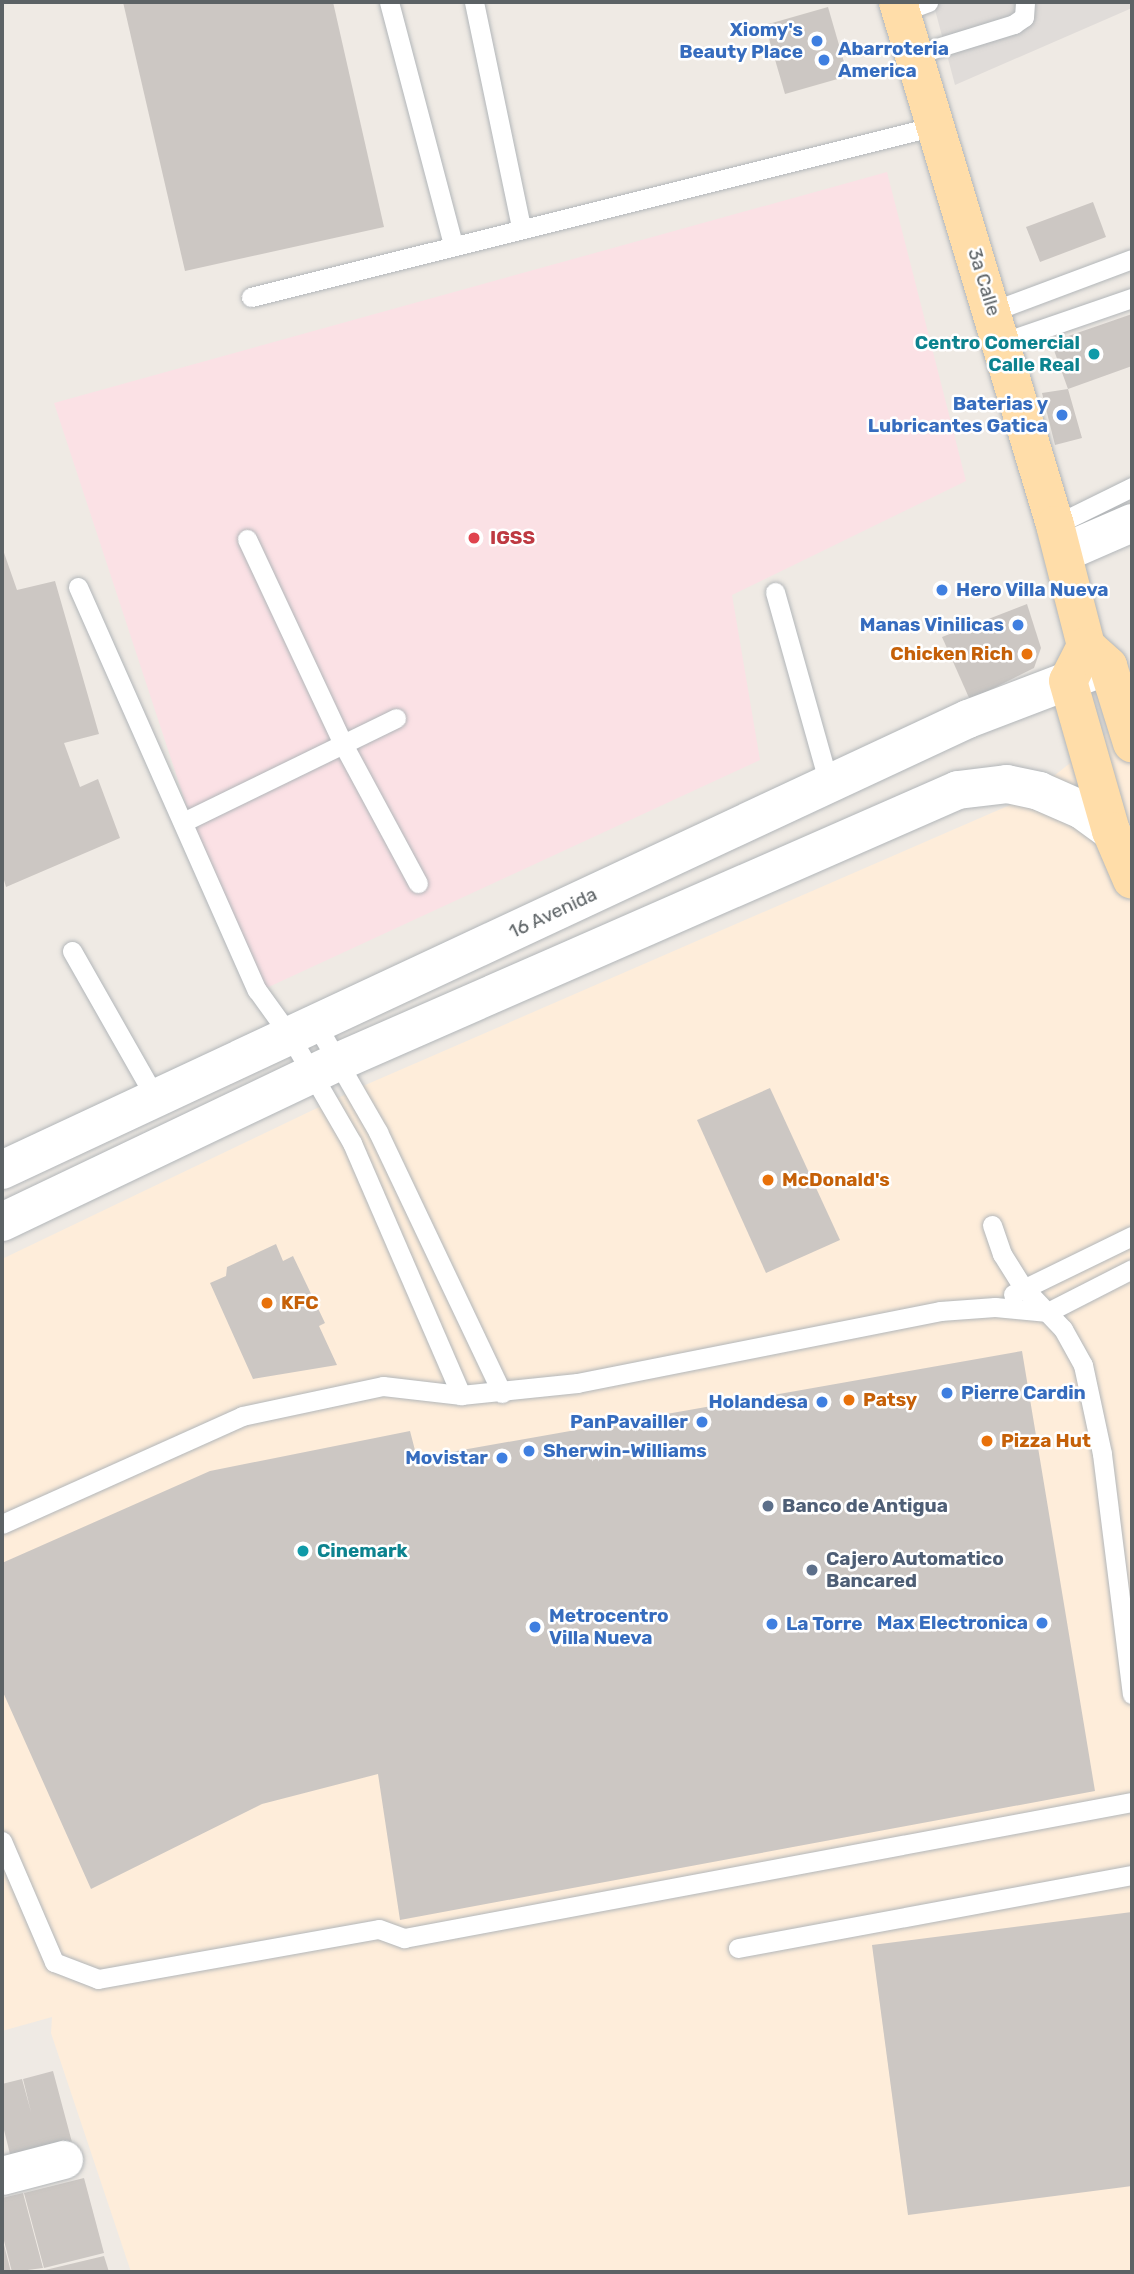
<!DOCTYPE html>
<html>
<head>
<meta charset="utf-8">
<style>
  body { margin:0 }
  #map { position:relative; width:1134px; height:2274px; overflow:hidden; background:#efeae4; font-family:Rubik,sans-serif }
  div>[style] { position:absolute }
  .commercial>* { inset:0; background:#feedda }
  .industrial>* { inset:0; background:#e0dcd9 }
  .medical>* { inset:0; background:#fbe1e5 }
  .building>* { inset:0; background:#ccc7c3 }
  .roads { filter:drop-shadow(0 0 2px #b2b6b9) drop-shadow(0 0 2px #b2b6b9) }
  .lane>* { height:19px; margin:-9.5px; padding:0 9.5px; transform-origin:9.5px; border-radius:9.5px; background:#fff }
  .street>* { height:38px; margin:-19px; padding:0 19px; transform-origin:19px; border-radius:19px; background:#fff }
  .secondary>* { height:38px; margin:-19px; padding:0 19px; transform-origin:19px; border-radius:19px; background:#fff }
  .primary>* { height:38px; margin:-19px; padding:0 19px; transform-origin:19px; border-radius:19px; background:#ffdda9 }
  .dots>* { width:19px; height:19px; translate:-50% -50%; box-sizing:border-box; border:4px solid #fff; border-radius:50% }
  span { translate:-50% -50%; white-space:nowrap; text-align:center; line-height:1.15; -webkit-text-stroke:5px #fff; paint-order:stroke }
  .shop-label { font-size:19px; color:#366cbe; font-weight:700 }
  .right { translate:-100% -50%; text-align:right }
  .left { translate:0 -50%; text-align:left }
  .street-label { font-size:19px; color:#5c6265 }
  .culture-label { font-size:19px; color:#0d838f; font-weight:700 }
  .health-label { font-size:19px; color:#be3a42; font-weight:700 }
  .food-label { font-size:19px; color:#c56008; font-weight:700 }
  .service-label { font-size:19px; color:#4e5e75; font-weight:700 }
  .frame { position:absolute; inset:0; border:4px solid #5c6265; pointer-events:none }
</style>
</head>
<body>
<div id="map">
  <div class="commercial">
    <div style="clip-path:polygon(1132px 714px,1132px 2272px,131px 2272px,51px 2033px,52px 2017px,2px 2031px,2px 1259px,363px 1086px,1026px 798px)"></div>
  </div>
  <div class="industrial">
    <div style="clip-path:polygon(933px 2px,1132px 2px,1132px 8px,955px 85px)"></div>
  </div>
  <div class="medical">
    <div style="clip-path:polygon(887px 172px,966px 481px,732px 595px,760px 760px,249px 996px,54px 403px)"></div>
  </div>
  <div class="building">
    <div style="clip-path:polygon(123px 2px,333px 2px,384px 227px,185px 271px)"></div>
    <div style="clip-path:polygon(828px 7px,848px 76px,785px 94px,765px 25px)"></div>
    <div style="clip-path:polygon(1093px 202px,1106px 237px,1040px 262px,1026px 227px)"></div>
    <div style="clip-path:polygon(1132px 314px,1132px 366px,1068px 389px,1082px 438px,1055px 445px,1042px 393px,1068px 389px,1051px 342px)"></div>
    <div style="clip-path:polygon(2px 547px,17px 590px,55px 581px,99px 734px,64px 743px,80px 787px,98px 779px,120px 838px,6px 887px,2px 873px)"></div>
    <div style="clip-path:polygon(1027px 604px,1041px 648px,1034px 668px,970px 700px,942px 637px)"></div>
    <div style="clip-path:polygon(770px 1088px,840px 1240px,766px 1273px,697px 1120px)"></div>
    <div style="clip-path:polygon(276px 1244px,283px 1261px,293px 1256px,325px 1323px,319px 1326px,337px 1365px,253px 1379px,210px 1283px,226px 1276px,227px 1267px)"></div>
    <div style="clip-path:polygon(1022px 1351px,1095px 1791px,400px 1920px,378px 1774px,262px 1804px,91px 1889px,2px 1690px,2px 1563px,210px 1471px,410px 1431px,417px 1458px)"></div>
    <div style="clip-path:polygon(1132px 1912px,1132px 2186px,908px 2215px,872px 1945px)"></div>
    <div style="clip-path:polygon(53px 2071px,73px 2146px,12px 2162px,2px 2122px,2px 2084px,22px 2079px,31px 2112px,23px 2079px)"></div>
    <div style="clip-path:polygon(84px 2178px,104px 2253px,44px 2268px,24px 2193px)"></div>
    <div style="clip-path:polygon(23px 2193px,43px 2268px,12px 2272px,2px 2233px,2px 2198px)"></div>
    <div style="clip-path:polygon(3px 2241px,11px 2272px,2px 2272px)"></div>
    <div style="clip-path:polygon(104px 2256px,109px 2272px,42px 2272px,41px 2271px)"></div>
  </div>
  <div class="roads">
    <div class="lane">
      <div style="left:389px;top:2px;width:250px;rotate:75.2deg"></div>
      <div style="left:474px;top:2px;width:229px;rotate:78.2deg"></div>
      <div style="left:901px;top:12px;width:29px;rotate:-20deg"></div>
      <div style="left:914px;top:55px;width:105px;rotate:-17.2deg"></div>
      <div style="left:1014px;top:24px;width:12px;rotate:-35deg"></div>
      <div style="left:1024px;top:17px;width:15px;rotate:-86deg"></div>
      <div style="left:251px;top:297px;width:706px;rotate:-14.02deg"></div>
      <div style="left:993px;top:311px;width:148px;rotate:-20.5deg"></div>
      <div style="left:1001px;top:343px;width:139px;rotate:-19deg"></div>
      <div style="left:1055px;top:525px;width:86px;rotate:-26.3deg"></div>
      <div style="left:247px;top:539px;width:226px;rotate:64.9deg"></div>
      <div style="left:343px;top:744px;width:158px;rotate:61.7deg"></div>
      <div style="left:78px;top:587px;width:441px;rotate:66.1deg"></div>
      <div style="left:257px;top:990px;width:57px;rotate:54.3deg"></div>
      <div style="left:290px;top:1036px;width:124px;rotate:59.9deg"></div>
      <div style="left:352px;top:1143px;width:275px;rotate:66.6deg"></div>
      <div style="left:775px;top:592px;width:199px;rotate:74.3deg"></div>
      <div style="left:183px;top:822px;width:237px;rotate:-26deg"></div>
      <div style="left:72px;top:951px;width:170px;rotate:60.4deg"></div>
      <div style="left:316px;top:1024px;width:125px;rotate:60.1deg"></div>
      <div style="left:378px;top:1132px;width:289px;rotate:64.6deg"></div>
      <div style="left:992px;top:1225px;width:31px;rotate:71deg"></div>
      <div style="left:1002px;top:1254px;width:39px;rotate:58deg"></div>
      <div style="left:1023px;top:1287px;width:58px;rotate:46.4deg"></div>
      <div style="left:1063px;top:1329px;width:41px;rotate:60.9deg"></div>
      <div style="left:1083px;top:1365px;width:91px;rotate:77.9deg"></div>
      <div style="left:1102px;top:1454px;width:242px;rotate:82.9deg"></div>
      <div style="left:1013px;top:1294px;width:132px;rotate:-26deg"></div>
      <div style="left:2px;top:1524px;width:263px;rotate:-24.2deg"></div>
      <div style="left:242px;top:1416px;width:144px;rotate:-12deg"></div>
      <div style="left:383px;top:1386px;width:79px;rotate:6.6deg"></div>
      <div style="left:461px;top:1395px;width:117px;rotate:-5.9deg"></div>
      <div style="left:577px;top:1383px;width:370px;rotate:-11.2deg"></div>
      <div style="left:940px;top:1311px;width:55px;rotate:-4.2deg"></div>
      <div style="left:995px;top:1307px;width:53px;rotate:5.4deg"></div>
      <div style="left:1048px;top:1312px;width:94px;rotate:-27.1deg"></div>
      <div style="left:2px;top:1841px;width:132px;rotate:66.7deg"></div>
      <div style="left:54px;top:1962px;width:47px;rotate:21.1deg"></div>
      <div style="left:98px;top:1979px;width:285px;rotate:-10.1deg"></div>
      <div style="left:379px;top:1929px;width:27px;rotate:20deg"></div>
      <div style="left:404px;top:1938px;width:741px;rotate:-10.58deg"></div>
      <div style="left:738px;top:1948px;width:401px;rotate:-10.5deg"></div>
    </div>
    <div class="street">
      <div style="left:1063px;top:553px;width:75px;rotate:-23.5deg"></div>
      <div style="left:2px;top:2176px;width:64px;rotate:-14.5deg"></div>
    </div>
    <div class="secondary">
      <div style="left:2px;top:1170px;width:1066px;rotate:-25.03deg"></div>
      <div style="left:968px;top:719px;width:140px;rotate:-20.9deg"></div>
      <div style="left:2px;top:1222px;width:374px;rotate:-25.5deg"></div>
      <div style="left:340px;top:1061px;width:675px;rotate:-23.68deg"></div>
      <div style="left:958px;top:790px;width:49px;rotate:-7deg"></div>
      <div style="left:1007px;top:784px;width:33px;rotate:12deg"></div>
      <div style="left:1039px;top:791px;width:47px;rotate:23.8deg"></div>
      <div style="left:1082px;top:810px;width:36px;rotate:36deg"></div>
    </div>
    <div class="primary">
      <div style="left:898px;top:2px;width:546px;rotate:73.29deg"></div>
      <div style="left:1055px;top:525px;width:125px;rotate:75.6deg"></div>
      <div style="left:1086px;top:646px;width:30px;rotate:42deg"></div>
      <div style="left:1108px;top:666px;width:81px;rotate:72.7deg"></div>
      <div style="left:1086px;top:646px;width:39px;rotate:117deg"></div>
      <div style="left:1068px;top:681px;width:156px;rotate:74deg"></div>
      <div style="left:1111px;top:831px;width:53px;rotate:66.8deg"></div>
    </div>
  </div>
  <div class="dots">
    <div style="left:817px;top:41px;background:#3f7fe0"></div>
    <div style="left:824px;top:60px;background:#3f7fe0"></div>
    <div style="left:1094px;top:354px;background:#0f9aa8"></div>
    <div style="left:1062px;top:415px;background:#3f7fe0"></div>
    <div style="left:474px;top:538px;background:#e0444e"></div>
    <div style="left:942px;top:590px;background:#3f7fe0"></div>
    <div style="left:1018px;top:625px;background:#3f7fe0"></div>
    <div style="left:1027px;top:654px;background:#e8710a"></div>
    <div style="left:768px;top:1180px;background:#e8710a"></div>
    <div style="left:267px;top:1303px;background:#e8710a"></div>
    <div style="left:947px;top:1393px;background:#3f7fe0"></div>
    <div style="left:849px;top:1400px;background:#e8710a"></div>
    <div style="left:822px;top:1402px;background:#3f7fe0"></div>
    <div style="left:702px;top:1422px;background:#3f7fe0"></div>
    <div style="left:987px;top:1441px;background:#e8710a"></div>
    <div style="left:529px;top:1451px;background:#3f7fe0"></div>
    <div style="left:502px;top:1458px;background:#3f7fe0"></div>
    <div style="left:768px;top:1506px;background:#5c6f8a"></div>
    <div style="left:303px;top:1551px;background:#0f9aa8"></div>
    <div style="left:812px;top:1570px;background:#5c6f8a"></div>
    <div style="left:1042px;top:1623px;background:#3f7fe0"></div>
    <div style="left:772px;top:1624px;background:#3f7fe0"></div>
    <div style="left:535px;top:1627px;background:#3f7fe0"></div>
  </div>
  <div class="shop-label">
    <span class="right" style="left:803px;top:41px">Xiomy's<br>Beauty Place</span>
    <span class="left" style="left:838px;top:60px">Abarroteria<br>America</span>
    <span class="right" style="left:1048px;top:415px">Baterias y<br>Lubricantes Gatica</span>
    <span class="left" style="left:956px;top:590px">Hero Villa Nueva</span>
    <span class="right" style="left:1004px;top:625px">Manas Vinilicas</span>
    <span class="left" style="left:961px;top:1393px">Pierre Cardin</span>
    <span class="right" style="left:808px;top:1402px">Holandesa</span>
    <span class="right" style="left:688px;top:1422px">PanPavailler</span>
    <span class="left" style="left:543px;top:1451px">Sherwin-Williams</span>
    <span class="right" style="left:488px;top:1458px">Movistar</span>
    <span class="left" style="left:549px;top:1627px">Metrocentro<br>Villa Nueva</span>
    <span class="right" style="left:1028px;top:1623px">Max Electronica</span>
    <span class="left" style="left:786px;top:1624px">La Torre</span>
  </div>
  <div class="street-label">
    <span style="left:984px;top:282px;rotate:73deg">3a Calle</span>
    <span style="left:553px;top:913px;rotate:-25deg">16 Avenida</span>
  </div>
  <div class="culture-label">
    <span class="right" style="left:1080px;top:354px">Centro Comercial<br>Calle Real</span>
    <span class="left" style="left:317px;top:1551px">Cinemark</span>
  </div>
  <div class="health-label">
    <span class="left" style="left:490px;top:538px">IGSS</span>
  </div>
  <div class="food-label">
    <span class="right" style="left:1013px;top:654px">Chicken Rich</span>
    <span class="left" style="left:782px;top:1180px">McDonald's</span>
    <span class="left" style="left:281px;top:1303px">KFC</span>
    <span class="left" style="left:863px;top:1400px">Patsy</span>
    <span class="left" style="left:1001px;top:1441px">Pizza Hut</span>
  </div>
  <div class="service-label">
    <span class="left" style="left:782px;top:1506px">Banco de Antigua</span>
    <span class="left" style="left:826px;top:1570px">Cajero Automatico<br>Bancared</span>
  </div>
  <div class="frame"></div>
</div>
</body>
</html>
